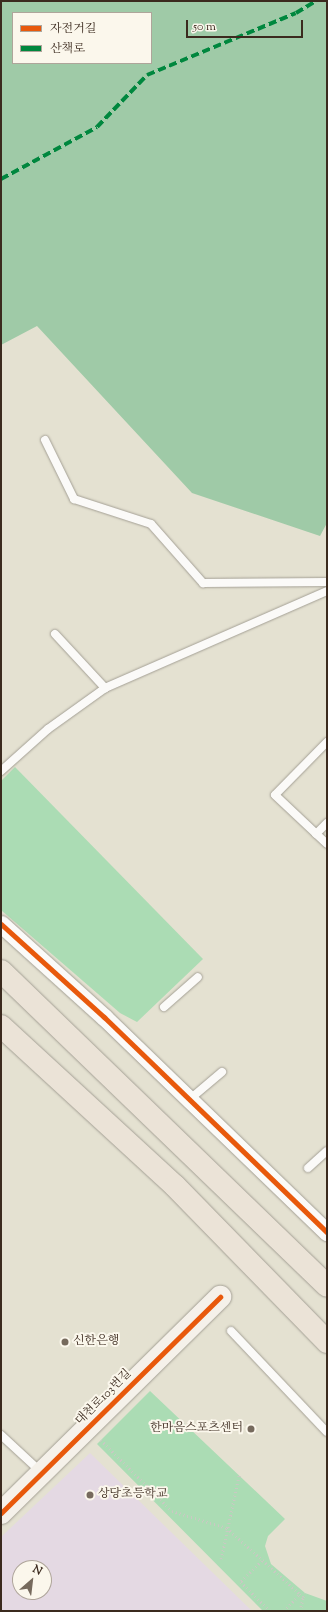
<!DOCTYPE html>
<html>
<head>
<meta charset="utf-8">
<style>
  body { margin:0 }
  #map { position:relative; width:328px; height:1612px; overflow:hidden; background:#e4e1d1; font-family:"Sorts Mill Goudy","Noto Serif KR",serif }
  div>[style] { position:absolute }
  .built>* { inset:0; background:#e4d9e3 }
  .green>* { inset:0; background:#abdcb4 }
  .forest>* { inset:0; background:#9fcaa7 }
  .path>* { height:2.5px; margin-top:-1.25px; transform-origin:0; background:repeating-linear-gradient(90deg,#cac8c3 0 1px,transparent 0 4px) }
  .roads { filter:drop-shadow(0 0 1px #a4a095) drop-shadow(0 0 1px #a4a095) }
  .lane>* { height:8px; margin:-4px; padding:0 4px; transform-origin:4px; border-radius:4px; background:#fbfaf8 }
  .street>* { height:17px; margin:-8.5px; padding:0 8.5px; transform-origin:8.5px; border-radius:8.5px; background:#fbfaf8 }
  .secondary>* { height:22px; margin:-11px; padding:0 11px; transform-origin:11px; border-radius:11px; background:#f5f1ea }
  .highway>* { height:22px; margin:-11px; padding:0 11px; transform-origin:11px; border-radius:11px; background:#ebe3d7 }
  .quiet>* { height:4px; margin-top:-2px; transform-origin:0; background:repeating-linear-gradient(90deg,#00873e 0 8px,transparent 0 12px) }
  .cycleway>* { height:5px; margin:-2.5px; padding:0 2.5px; transform-origin:2.5px; border-radius:2.5px; background:#e8590c }
  .dots>* { width:11px; height:11px; translate:-50% -50%; box-sizing:border-box; border:2px solid #fbf7ec; border-radius:50% }
  span { translate:-50% -50%; white-space:nowrap; text-align:center; line-height:1.15; -webkit-text-stroke:4px #fbf7ec; paint-order:stroke }
  .poi-label { font-size:12px; color:#3b2a1e }
  .left { translate:0 -50%; text-align:left }
  .right { translate:-100% -50%; text-align:right }
  .street-label { font-size:12px; color:#3b2a1e }
  .frame { position:absolute; inset:0; border:2px solid #3b2a1e; pointer-events:none }
  .legend { position:absolute; left:12px; top:12px; width:140px; height:52px; box-sizing:border-box; background:#fbf7ec; border:1px solid #aea59a; margin:0; padding:5px 7px; list-style:none; font-size:12px; color:#3b2a1e }
  .legend li { display:flex; align-items:center; gap:8px; height:20px }
  .legend b { width:20px; border:1px solid #aea59a }
  .north { position:absolute; left:12px; top:1560px; width:40px; height:40px; box-sizing:border-box; background:#fbf7ec; border:1px solid #aea59a; border-radius:50%; rotate:28deg; font-size:11px; font-weight:700; line-height:16px; text-align:center; color:#3b2a1e }
  .north::after { content:''; display:block; margin:auto; width:14px; height:18px; background:#766a5d; clip-path:polygon(50% 0,100% 100%,50% 72%,0 100%) }
  .scale { position:absolute; left:186px; top:20px; width:117px; height:18px; box-sizing:border-box; border:2px solid #3b2a1e; border-top:0; padding-left:5px; font-size:12px; line-height:14px; white-space:nowrap; color:#3b2a1e; -webkit-text-stroke:3px #fbf7ec; paint-order:stroke }
</style>
</head>
<body>
<div id="map">
  <div class="built">
    <div style="clip-path:polygon(evenodd,90px 1453px,252px 1611px,1px 1611px,1px 1537px,90px 1453px,20px 1568px,44px 1568px,44px 1592px,20px 1592px,20px 1568px)"></div>
  </div>
  <div class="green">
    <div style="clip-path:polygon(15px 767px,203px 959px,137px 1022px,120px 1013px,1px 910px,1px 781px)"></div>
    <div style="clip-path:polygon(150px 1391px,285px 1519px,268px 1536px,265px 1546px,271px 1564px,305px 1593px,327px 1601px,327px 1611px,263px 1611px,97px 1444px)"></div>
  </div>
  <div class="forest">
    <div style="clip-path:polygon(evenodd,1px 1px,327px 1px,327px 523px,320px 536px,192px 493px,37px 326px,1px 345px,1px 1px,13px 13px,151px 13px,151px 63px,13px 63px,13px 13px)"></div>
  </div>
  <div class="path">
    <div style="left:101px;top:1440px;width:100px;rotate:45deg"></div>
    <div style="left:172px;top:1511px;width:58px;rotate:17.2deg"></div>
    <div style="left:227px;top:1528px;width:98px;rotate:42.1deg"></div>
    <div style="left:300px;top:1594px;width:4px;rotate:45deg"></div>
    <div style="left:303px;top:1597px;width:4px;rotate:-63deg"></div>
    <div style="left:221px;top:1559px;width:86px;rotate:-77.9deg"></div>
    <div style="left:262px;top:1561px;width:30px;rotate:135deg"></div>
    <div style="left:241px;top:1582px;width:41px;rotate:45deg"></div>
    <div style="left:284px;top:1611px;width:23px;rotate:-47deg"></div>
    <div style="left:300px;top:1611px;width:14px;rotate:-78deg"></div>
  </div>
  <div class="roads">
    <div class="lane">
      <div style="left:45px;top:440px;width:66px;rotate:63.8deg"></div>
      <div style="left:74px;top:499px;width:81px;rotate:18deg"></div>
      <div style="left:151px;top:524px;width:79px;rotate:48.6deg"></div>
      <div style="left:203px;top:583px;width:124px;rotate:-0.5deg"></div>
      <div style="left:55px;top:634px;width:74px;rotate:47.2deg"></div>
      <div style="left:105px;top:688px;width:242px;rotate:-23.6deg"></div>
      <div style="left:327px;top:742px;width:74px;rotate:134.5deg"></div>
      <div style="left:275px;top:795px;width:71px;rotate:43.3deg"></div>
      <div style="left:1px;top:771px;width:63px;rotate:-41.8deg"></div>
      <div style="left:48px;top:729px;width:70px;rotate:-35.7deg"></div>
      <div style="left:316px;top:834px;width:16px;rotate:-45deg"></div>
      <div style="left:164px;top:1007px;width:45px;rotate:-41.4deg"></div>
      <div style="left:190px;top:1099px;width:42px;rotate:-40.2deg"></div>
      <div style="left:308px;top:1168px;width:25px;rotate:-42deg"></div>
      <div style="left:231px;top:1331px;width:139px;rotate:46.5deg"></div>
      <div style="left:1px;top:1435px;width:54px;rotate:42.8deg"></div>
    </div>
    <div class="street">
      <div style="left:1px;top:924px;width:139px;rotate:42.1deg"></div>
      <div style="left:104px;top:1017px;width:310px;rotate:44deg"></div>
    </div>
    <div class="secondary">
      <div style="left:1px;top:1513px;width:308px;rotate:-44.6deg"></div>
    </div>
    <div class="highway">
      <div style="left:1px;top:971px;width:453px;rotate:44deg"></div>
      <div style="left:1px;top:1026px;width:236px;rotate:42.6deg"></div>
      <div style="left:175px;top:1186px;width:218px;rotate:45.7deg"></div>
    </div>
  </div>
  <div class="quiet">
    <div style="left:1px;top:179px;width:109px;rotate:-28.4deg"></div>
    <div style="left:97px;top:127px;width:72px;rotate:-46.1deg"></div>
    <div style="left:147px;top:75px;width:161px;rotate:-22.6deg"></div>
    <div style="left:296px;top:13px;width:23px;rotate:-31deg"></div>
  </div>
  <div class="cycleway">
    <div style="left:1px;top:924px;width:139px;rotate:42.1deg"></div>
    <div style="left:104px;top:1017px;width:310px;rotate:44deg"></div>
    <div style="left:1px;top:1513px;width:308px;rotate:-44.6deg"></div>
  </div>
  <div class="dots">
    <div style="left:65px;top:1342px;background:#766a5d"></div>
    <div style="left:251px;top:1429px;background:#766a5d"></div>
    <div style="left:90px;top:1495px;background:#766a5d"></div>
  </div>
  <div class="poi-label">
    <span class="left" style="left:73px;top:1342px">신한은행</span>
    <span class="right" style="left:243px;top:1429px">한마음스포츠센터</span>
    <span class="left" style="left:98px;top:1495px">상당초등학교</span>
  </div>
  <div class="street-label">
    <span style="left:104px;top:1398px;rotate:-45deg">대천로103번길</span>
  </div>
  <div class="frame"></div>
  <ul class="legend">
  <li><b style="height:5px;background:#e8590c"></b>자전거길</li>
  <li><b style="height:5px;background:#00873e"></b>산책로</li>
  </ul>
  <div class="north">N</div>
  <div class="scale">50 m</div>
</div>
</body>
</html>
